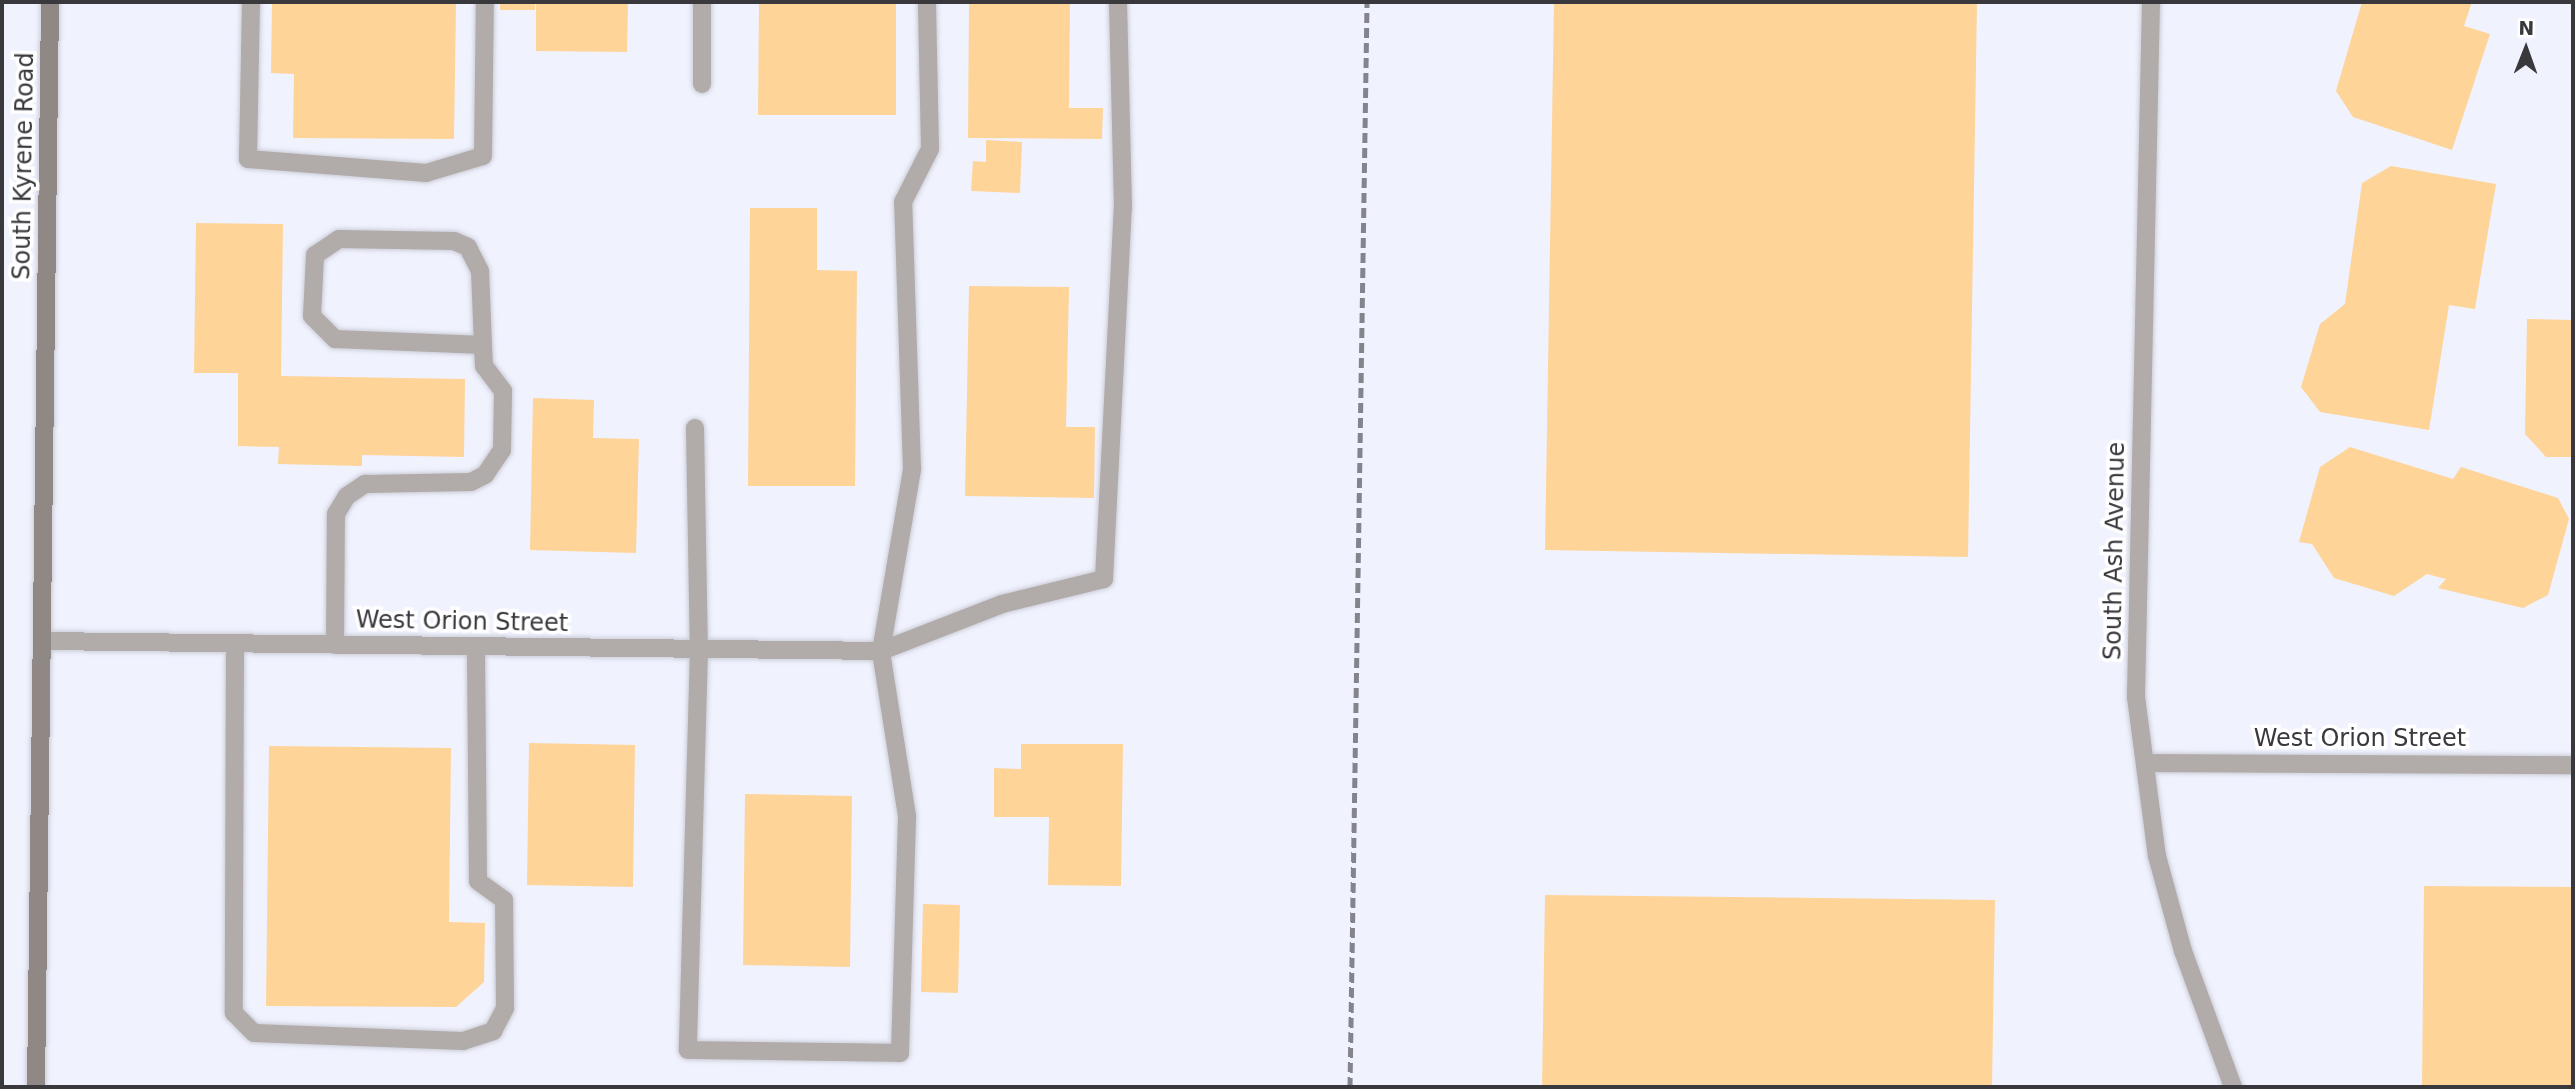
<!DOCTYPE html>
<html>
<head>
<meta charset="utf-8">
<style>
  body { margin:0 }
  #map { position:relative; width:2575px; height:1089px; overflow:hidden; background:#f0f2fe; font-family:"DejaVu Sans",sans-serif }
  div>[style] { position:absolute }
  .building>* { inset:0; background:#fed499 }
  .roads { filter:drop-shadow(0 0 2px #cbcdd7) drop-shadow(0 0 2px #cbcdd7) }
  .lane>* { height:18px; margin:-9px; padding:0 9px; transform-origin:9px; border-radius:9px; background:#b1aba9 }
  .street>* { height:18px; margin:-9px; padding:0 9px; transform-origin:9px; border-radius:9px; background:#b1aba9 }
  .secondary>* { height:18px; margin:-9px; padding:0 9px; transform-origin:9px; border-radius:9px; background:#908885 }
  .rail>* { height:5px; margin-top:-2.5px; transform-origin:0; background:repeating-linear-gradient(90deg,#83848c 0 10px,transparent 0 15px) }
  span { translate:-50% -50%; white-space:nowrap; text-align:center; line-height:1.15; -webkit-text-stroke:7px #fff; paint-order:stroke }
  .street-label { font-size:24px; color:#38383d }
  .frame { position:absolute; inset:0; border:4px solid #38383d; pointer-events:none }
  .north { position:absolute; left:2491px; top:14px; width:70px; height:70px; -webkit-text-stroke:5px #fff; paint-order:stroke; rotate:1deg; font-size:19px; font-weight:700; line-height:28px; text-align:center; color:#38383d }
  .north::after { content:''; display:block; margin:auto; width:24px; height:32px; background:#38383d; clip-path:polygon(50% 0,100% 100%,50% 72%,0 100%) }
</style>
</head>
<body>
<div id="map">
  <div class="building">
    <div style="clip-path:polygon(456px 2px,454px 139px,293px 138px,294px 74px,271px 73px,272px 4px)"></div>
    <div style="clip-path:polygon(500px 2px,535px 2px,535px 10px,500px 10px)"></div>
    <div style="clip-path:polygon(536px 2px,628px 2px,627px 52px,536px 51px)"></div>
    <div style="clip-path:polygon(759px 2px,896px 2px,896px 115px,758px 115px)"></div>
    <div style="clip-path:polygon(969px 2px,1070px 2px,1069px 108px,1103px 108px,1102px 139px,968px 138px)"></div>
    <div style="clip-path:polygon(1554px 2px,1977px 2px,1968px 557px,1545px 550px)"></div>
    <div style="clip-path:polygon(2362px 2px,2472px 2px,2464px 26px,2490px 34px,2452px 150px,2353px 117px,2336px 91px)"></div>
    <div style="clip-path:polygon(986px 140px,1022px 142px,1020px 193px,971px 191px,973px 161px,986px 162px)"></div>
    <div style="clip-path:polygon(2391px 166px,2496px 184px,2475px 309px,2449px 305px,2429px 430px,2320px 412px,2301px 387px,2320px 324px,2345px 304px,2362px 183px)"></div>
    <div style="clip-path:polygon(750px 208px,817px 208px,817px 270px,857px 271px,855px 486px,748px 486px)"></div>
    <div style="clip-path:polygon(196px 223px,283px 224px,281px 376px,465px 379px,464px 457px,362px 455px,362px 466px,278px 464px,279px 447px,238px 446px,238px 373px,194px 373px)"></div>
    <div style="clip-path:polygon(969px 286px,1069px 287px,1066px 427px,1095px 427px,1094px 498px,965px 496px)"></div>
    <div style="clip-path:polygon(2527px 319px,2573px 320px,2573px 457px,2546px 457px,2525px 434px)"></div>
    <div style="clip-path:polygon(533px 398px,594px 400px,593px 438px,639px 439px,636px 553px,530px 550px)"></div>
    <div style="clip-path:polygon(2350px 447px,2453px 479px,2461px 467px,2558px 498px,2569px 519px,2548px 595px,2523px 608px,2438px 588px,2446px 579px,2427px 574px,2394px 596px,2334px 578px,2312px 544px,2299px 542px,2320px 467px)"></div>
    <div style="clip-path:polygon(529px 743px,635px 745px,633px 887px,527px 885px)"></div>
    <div style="clip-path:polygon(1021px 744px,1123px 744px,1121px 886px,1048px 885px,1049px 817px,994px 817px,994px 768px,1021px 769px)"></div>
    <div style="clip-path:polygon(269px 746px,451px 748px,449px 922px,485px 923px,484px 982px,456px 1007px,266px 1006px)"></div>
    <div style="clip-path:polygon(745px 794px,852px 796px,850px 967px,743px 965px)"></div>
    <div style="clip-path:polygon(2424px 886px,2573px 887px,2573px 1087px,2422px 1087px)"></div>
    <div style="clip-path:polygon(1545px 895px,1995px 900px,1992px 1087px,1542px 1087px)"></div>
    <div style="clip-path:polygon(923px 904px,960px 905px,958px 993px,921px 992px)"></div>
  </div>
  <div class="roads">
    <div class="lane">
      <div style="left:251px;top:2px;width:157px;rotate:91.1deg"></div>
      <div style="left:248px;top:159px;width:179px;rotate:4.5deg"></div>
      <div style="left:426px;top:173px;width:59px;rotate:-16.6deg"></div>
      <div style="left:483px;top:156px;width:154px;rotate:-89.3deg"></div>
      <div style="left:702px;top:84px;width:82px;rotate:-90deg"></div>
      <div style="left:695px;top:428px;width:221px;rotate:89deg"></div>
      <div style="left:699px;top:649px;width:401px;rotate:91.6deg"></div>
      <div style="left:688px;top:1050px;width:212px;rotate:0.8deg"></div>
      <div style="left:900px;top:1053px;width:237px;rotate:-88.3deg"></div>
      <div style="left:907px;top:816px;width:167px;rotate:-99deg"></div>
      <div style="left:881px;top:651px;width:185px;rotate:-80.3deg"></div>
      <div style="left:912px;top:469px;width:267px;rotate:-91.9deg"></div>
      <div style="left:903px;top:202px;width:59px;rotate:-63deg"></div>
      <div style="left:930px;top:149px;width:147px;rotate:-91.2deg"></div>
      <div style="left:235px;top:644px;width:369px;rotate:90.2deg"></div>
      <div style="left:234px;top:1013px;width:28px;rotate:45deg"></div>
      <div style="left:254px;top:1033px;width:209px;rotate:2.2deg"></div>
      <div style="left:463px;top:1041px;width:32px;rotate:-18deg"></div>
      <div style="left:493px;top:1031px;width:26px;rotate:-62deg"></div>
      <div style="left:505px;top:1008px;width:108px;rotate:-90.5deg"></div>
      <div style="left:504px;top:900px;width:32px;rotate:-144deg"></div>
      <div style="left:478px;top:881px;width:234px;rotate:-90.5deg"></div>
      <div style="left:335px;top:645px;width:131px;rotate:-89.6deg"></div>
      <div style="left:336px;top:514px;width:21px;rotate:-59deg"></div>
      <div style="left:347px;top:496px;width:22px;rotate:-34deg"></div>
      <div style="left:365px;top:484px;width:106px;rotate:-1.1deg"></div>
      <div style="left:471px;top:482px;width:16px;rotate:-27deg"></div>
      <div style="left:485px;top:475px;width:30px;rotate:-56deg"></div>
      <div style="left:502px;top:450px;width:59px;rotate:-89deg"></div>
      <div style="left:503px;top:391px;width:31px;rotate:-127deg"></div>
      <div style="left:484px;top:366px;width:21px;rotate:-93deg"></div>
      <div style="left:483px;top:345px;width:74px;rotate:-92.3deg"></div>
      <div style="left:480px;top:271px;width:27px;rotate:-117deg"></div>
      <div style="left:468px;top:247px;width:15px;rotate:-157deg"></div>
      <div style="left:454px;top:241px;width:115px;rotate:-179deg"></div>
      <div style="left:339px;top:239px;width:29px;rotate:146deg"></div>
      <div style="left:315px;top:255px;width:61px;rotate:92.8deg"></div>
      <div style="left:312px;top:316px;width:33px;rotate:45deg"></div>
      <div style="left:335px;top:339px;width:148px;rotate:2.3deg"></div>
      <div style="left:881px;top:651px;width:130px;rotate:-21.2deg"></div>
      <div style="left:1002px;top:604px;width:105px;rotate:-13.8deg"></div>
      <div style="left:1104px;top:579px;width:372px;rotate:-87.1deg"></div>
      <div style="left:1123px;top:207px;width:205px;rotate:-91.4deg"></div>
    </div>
    <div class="street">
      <div style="left:2151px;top:2px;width:695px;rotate:91.24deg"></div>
      <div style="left:2136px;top:697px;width:160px;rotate:82.5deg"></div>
      <div style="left:2157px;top:856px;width:98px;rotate:74.7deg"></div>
      <div style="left:2183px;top:951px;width:145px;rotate:69.8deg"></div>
      <div style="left:42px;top:641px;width:839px;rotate:0.68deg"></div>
      <div style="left:2147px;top:763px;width:426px;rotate:0.3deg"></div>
    </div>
    <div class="secondary">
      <div style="left:36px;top:1087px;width:1085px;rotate:-89.26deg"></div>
    </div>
  </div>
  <div class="rail">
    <div style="left:1350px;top:1087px;width:1085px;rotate:-89.1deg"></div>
  </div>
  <div class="street-label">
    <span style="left:24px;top:166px;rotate:-89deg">South Kyrene Road</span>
    <span style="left:2115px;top:551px;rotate:-89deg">South Ash Avenue</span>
    <span style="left:462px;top:622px;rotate:1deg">West Orion Street</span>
    <span style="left:2360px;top:739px">West Orion Street</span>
  </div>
  <div class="frame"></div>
  <div class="north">N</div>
</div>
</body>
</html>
